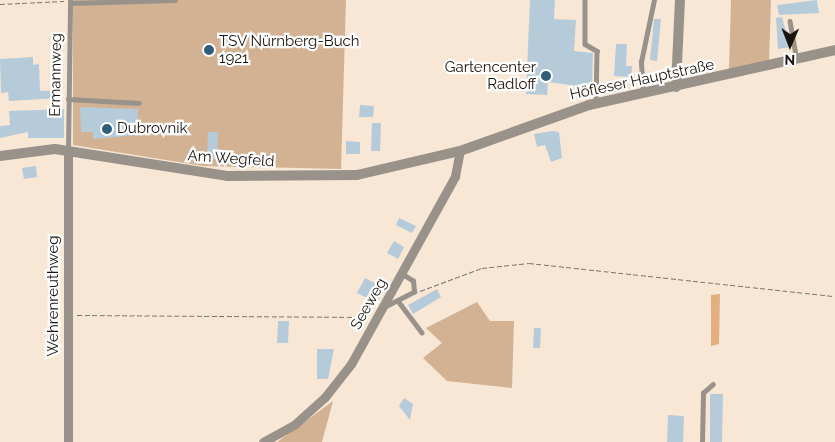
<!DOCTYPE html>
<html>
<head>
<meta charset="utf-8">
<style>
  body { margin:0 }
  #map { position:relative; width:835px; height:442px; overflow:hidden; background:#f9e7d6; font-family:Raleway,sans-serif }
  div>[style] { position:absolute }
  .green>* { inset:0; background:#d2b293 }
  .water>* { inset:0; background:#e2af7e }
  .building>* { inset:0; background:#b6cbd9 }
  .path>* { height:1px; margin-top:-0.5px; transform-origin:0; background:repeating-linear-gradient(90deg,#7f7469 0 5px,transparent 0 7.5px) }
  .service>* { height:4.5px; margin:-2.25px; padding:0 2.25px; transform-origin:2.25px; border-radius:2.25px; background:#99928b }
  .minor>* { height:9px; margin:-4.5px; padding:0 4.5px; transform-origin:4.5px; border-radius:4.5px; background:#99928b }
  .tertiary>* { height:10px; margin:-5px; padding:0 5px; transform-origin:5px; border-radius:5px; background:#99928b }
  .dots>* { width:14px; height:14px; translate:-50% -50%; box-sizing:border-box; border:2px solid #fff; border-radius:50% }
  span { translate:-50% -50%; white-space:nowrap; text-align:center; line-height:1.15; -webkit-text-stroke:4.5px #fff; paint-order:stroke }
  .poi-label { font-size:15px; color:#1a140e }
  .left { translate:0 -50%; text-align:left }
  .right { translate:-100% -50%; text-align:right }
  .street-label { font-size:15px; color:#1a140e }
  .north { position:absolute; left:765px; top:20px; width:50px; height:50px; -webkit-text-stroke:4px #fff; paint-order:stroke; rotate:181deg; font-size:14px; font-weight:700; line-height:20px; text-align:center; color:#1a140e }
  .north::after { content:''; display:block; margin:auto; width:18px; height:22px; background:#1a140e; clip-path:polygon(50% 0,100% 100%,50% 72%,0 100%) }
</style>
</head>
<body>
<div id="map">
  <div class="green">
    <div style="clip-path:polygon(73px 0,346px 0,341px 169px,203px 166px,73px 145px)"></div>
    <div style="clip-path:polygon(731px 0,771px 0,769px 62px,729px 69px)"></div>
    <div style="clip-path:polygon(477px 302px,490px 321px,514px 321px,512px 388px,447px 381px,423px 358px,442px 343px,426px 328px)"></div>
    <div style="clip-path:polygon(333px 401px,322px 442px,277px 442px)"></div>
  </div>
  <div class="water">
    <div style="clip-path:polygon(720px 294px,719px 344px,711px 346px,711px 295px)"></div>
  </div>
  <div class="building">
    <div style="clip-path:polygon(530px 0,555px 0,554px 19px,576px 20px,574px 51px,593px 53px,592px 88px,548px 82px,547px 95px,526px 94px)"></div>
    <div style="clip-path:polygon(817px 0,819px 13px,779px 15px,777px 5px)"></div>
    <div style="clip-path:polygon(782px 17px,790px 47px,778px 49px,776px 18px)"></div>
    <div style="clip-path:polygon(654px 19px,661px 19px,657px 61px,650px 60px)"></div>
    <div style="clip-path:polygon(616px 44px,627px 44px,626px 66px,632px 66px,631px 77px,614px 76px)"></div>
    <div style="clip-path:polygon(33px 57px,33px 65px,39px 64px,40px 91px,60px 90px,60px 98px,9px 101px,8px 92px,1px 93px,0 59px)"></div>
    <div style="clip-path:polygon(360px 105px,374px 106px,373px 117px,359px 117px)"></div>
    <div style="clip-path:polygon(80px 107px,138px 109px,138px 135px,93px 139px,93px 132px,81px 132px)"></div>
    <div style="clip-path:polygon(64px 109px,64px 138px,28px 138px,28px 132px,0 138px,0 126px,10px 125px,9px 111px)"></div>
    <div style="clip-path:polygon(372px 123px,381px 123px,380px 151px,371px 151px)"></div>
    <div style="clip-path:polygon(552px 131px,559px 132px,562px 158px,551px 162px,545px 145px,537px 147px,534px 134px)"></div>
    <div style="clip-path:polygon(208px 132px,218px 132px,217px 159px,207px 158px)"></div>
    <div style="clip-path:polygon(346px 141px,360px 142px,360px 154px,346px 154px)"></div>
    <div style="clip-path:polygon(36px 166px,37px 177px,24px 179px,22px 168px)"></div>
    <div style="clip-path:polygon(399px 218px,416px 226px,412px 233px,396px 225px)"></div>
    <div style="clip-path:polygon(394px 241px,404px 247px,398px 259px,387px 253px)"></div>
    <div style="clip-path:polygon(365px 278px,385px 288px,377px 303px,357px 293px)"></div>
    <div style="clip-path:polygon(437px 289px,441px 297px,413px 314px,408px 305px)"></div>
    <div style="clip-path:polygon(278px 321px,289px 321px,288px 343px,277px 343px)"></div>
    <div style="clip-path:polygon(534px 328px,541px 328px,540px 348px,533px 348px)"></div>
    <div style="clip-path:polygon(317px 349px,334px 349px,328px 379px,317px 379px)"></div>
    <div style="clip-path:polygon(710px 394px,723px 394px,722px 442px,710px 442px)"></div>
    <div style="clip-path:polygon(404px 398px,413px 404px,410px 420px,399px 406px)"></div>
    <div style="clip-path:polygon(668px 415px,684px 416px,683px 442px,667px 442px)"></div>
  </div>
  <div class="path">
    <div style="left:0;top:4px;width:64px;rotate:-2.7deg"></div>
    <div style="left:420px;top:291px;width:66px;rotate:-20.4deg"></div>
    <div style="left:482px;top:268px;width:47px;rotate:-6.1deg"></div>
    <div style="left:529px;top:263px;width:308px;rotate:6.2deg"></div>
    <div style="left:77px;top:315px;width:291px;rotate:0.4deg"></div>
  </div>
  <div class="service">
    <div style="left:585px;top:0;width:44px;rotate:90deg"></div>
    <div style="left:585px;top:44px;width:14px;rotate:30deg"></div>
    <div style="left:597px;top:51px;width:52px;rotate:91.1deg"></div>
    <div style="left:70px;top:3px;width:105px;rotate:-1.6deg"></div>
    <div style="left:790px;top:21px;width:39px;rotate:80deg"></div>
    <div style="left:643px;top:92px;width:30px;rotate:-94deg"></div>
    <div style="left:641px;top:62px;width:63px;rotate:-78.2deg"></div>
    <div style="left:68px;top:99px;width:71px;rotate:3.2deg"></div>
    <div style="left:68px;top:151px;width:151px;rotate:-89.2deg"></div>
    <div style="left:399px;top:302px;width:38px;rotate:53deg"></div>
    <div style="left:384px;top:307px;width:34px;rotate:-27deg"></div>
    <div style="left:414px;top:292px;width:11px;rotate:-95deg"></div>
    <div style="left:413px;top:281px;width:13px;rotate:-148deg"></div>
    <div style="left:702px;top:442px;width:49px;rotate:-88.8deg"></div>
    <div style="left:703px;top:393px;width:13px;rotate:-42deg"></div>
  </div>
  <div class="minor">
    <div style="left:68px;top:151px;width:291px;rotate:90deg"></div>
    <div style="left:263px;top:442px;width:37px;rotate:-29deg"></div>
    <div style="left:295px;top:424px;width:40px;rotate:-42deg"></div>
    <div style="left:325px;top:397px;width:42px;rotate:-51.8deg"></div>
    <div style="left:351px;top:364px;width:215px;rotate:-61deg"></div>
    <div style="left:455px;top:176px;width:25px;rotate:-79deg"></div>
  </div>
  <div class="tertiary">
    <div style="left:676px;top:87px;width:87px;rotate:-87.4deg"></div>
    <div style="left:0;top:156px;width:55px;rotate:-7.3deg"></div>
    <div style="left:55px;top:149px;width:174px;rotate:8.9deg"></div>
    <div style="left:227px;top:176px;width:130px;rotate:-0.4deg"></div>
    <div style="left:357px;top:175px;width:106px;rotate:-13.1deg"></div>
    <div style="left:460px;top:151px;width:137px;rotate:-19.6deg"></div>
    <div style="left:589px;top:105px;width:252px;rotate:-12.6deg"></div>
  </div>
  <div class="dots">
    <div style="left:209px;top:50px;background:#2f5e7d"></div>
    <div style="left:546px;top:76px;background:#2f5e7d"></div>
    <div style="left:107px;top:129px;background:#2f5e7d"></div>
  </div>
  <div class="poi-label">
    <span class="left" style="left:219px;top:50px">TSV Nürnberg-Buch<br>1921</span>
    <span class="right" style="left:536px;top:76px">Gartencenter<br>Radloff</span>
    <span class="left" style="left:117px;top:129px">Dubrovnik</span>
  </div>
  <div class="street-label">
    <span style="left:56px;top:75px;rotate:-89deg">Ermannweg</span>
    <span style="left:642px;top:80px;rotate:-12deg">Höfleser Hauptstraße</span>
    <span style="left:231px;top:159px;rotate:4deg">Am Wegfeld</span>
    <span style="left:54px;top:296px;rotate:-90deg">Wehrenreuthweg</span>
    <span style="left:369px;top:304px;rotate:-60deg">Seeweg</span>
  </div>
  <div class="north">N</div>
</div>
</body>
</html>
